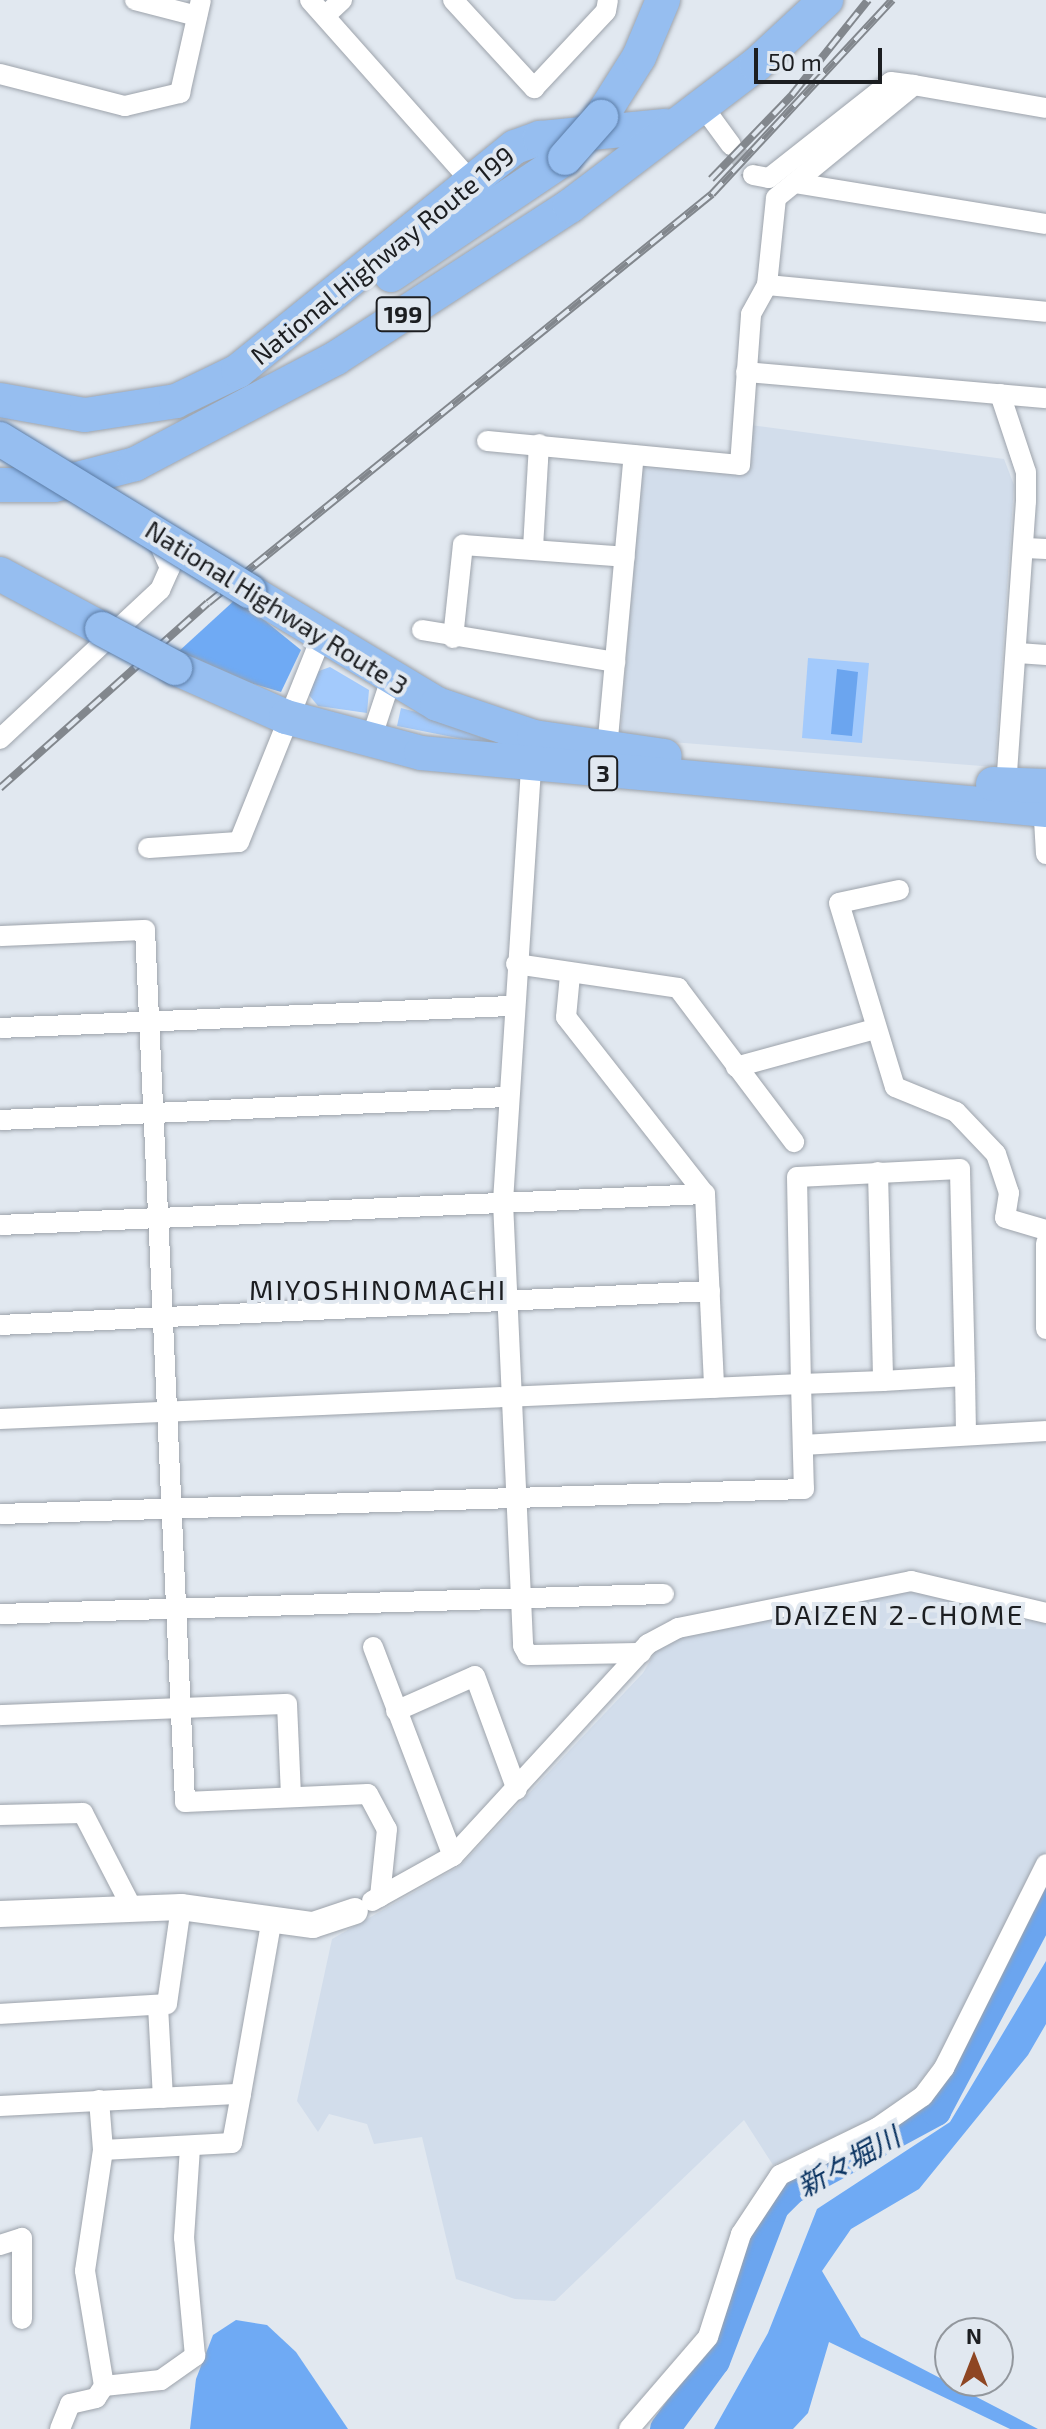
<!DOCTYPE html>
<html>
<head>
<meta charset="utf-8">
<style>
  body { margin:0 }
  #map { position:relative; width:1046px; height:2429px; overflow:hidden; background:#e1e8f0; font-family:"Exo 2","Noto Sans JP",sans-serif }
  div>[style] { position:absolute }
  .built>* { inset:0; background:#d2ddeb }
  .green>* { inset:0; background:#a3cafc }
  .forest>* { inset:0; background:#6faaf4 }
  .water>* { inset:0; background:#6ba5ef }
  .river>* { height:30px; margin:-15px; padding:0 15px; transform-origin:15px; border-radius:15px; background:#6ba5ef }
  .minor-tunnel>* { height:20px; margin-top:-10px; transform-origin:0; background:repeating-linear-gradient(90deg,#bac0c7 0 20px,transparent 0 30px) }
  .roads { filter:drop-shadow(0 0 2px #9da3ab) drop-shadow(0 0 2px #9da3ab) }
  .minor>* { height:20px; margin:-10px; padding:0 10px; transform-origin:10px; border-radius:10px; background:#fff }
  .tertiary>* { height:26px; margin:-13px; padding:0 13px; transform-origin:13px; border-radius:13px; background:#fff }
  .trunk>* { height:34px; margin:-17px; padding:0 17px; transform-origin:17px; border-radius:17px; background:#96bef0 }
  .rail>* { height:8px; margin-top:-4px; transform-origin:0; background:repeating-linear-gradient(90deg,#e1e8f0 0 15px,#82878d 0 30px); box-sizing:border-box; border-block:2px solid #82878d }
  .bridges { filter:drop-shadow(0 0 2px #5a7ba5) drop-shadow(0 0 2px #5a7ba5) }
  .trunk-bridge>* { height:34px; margin:-17px; padding:0 17px; transform-origin:17px; border-radius:17px; background:#96bef0 }
  span { translate:-50% -50%; white-space:nowrap; text-align:center; line-height:1.15; -webkit-text-stroke:8px #e1e8f0; paint-order:stroke }
  .shield-label span { padding:2px 6px; background:#e1e8f0; border:2px solid; border-radius:6px; -webkit-text-stroke-width:0 }
  .shield-label { font-size:24px; color:#1c1e21; font-weight:700 }
  .street-label { font-size:26px; color:#1c1e21 }
  .neighbourhood-label { font-size:28px; color:#1c1e21; letter-spacing:2px }
  .water-label { font-size:28px; color:#0a3361; font-style:italic }
  .north { position:absolute; left:934px; top:2317px; width:80px; height:80px; box-sizing:border-box; background:#e1e8f0; border:2px solid #92979d; border-radius:50%; rotate:0deg; font-size:22px; font-weight:700; line-height:32px; text-align:center; color:#1c1e21 }
  .north::after { content:''; display:block; margin:auto; width:28px; height:36px; background:#8e4623; clip-path:polygon(50% 0,100% 100%,50% 72%,0 100%) }
  .scale { position:absolute; left:754px; top:48px; width:128px; height:36px; box-sizing:border-box; border:4px solid #1c1e21; border-top:0; padding-left:10px; font-size:24px; line-height:28px; white-space:nowrap; color:#1c1e21; -webkit-text-stroke:6px #e1e8f0; paint-order:stroke }
</style>
</head>
<body>
<div id="map">
  <div class="built">
    <div style="clip-path:polygon(750px 425px,1004px 459px,1014px 485px,995px 767px,620px 738px,642px 462px,745px 468px)"></div>
    <div style="clip-path:polygon(911px 1591px,1046px 1623px,1046px 1851px,946px 2046px,916px 2088px,885px 2113px,773px 2165px,744px 2120px,555px 2301px,515px 2299px,456px 2279px,422px 2137px,374px 2144px,367px 2124px,329px 2114px,318px 2132px,297px 2101px,332px 1939px,460px 1866px,643px 1673px,658px 1647px,694px 1632px)"></div>
  </div>
  <div class="green">
    <div style="clip-path:polygon(808px 658px,869px 663px,862px 743px,802px 738px)"></div>
    <div style="clip-path:polygon(330px 667px,369px 690px,367px 713px,318px 706px,309px 695px,316px 672px)"></div>
    <div style="clip-path:polygon(401px 708px,416px 712px,508px 748px,397px 726px)"></div>
  </div>
  <div class="forest">
    <div style="clip-path:polygon(237px 598px,301px 650px,281px 692px,216px 673px,178px 652px)"></div>
    <div style="clip-path:polygon(1046px 1961px,1046px 2024px,1028px 2055px,919px 2189px,851px 2229px,822px 2271px,861px 2337px,1038px 2429px,1010px 2429px,829px 2342px,808px 2413px,793px 2429px,714px 2429px,768px 2333px,817px 2209px,950px 2122px)"></div>
    <div style="clip-path:polygon(236px 2320px,267px 2325px,296px 2352px,348px 2429px,190px 2429px,196px 2379px,213px 2335px)"></div>
  </div>
  <div class="water">
    <div style="clip-path:polygon(837px 669px,858px 672px,852px 736px,831px 734px)"></div>
    <div style="clip-path:polygon(1046px 1888px,1046px 1916px,1031px 1949px,1020px 1943px)"></div>
  </div>
  <div class="river">
    <div style="left:665px;top:2429px;width:84px;rotate:-53.7deg"></div>
    <div style="left:715px;top:2361px;width:165px;rotate:-69deg"></div>
    <div style="left:774px;top:2207px;width:25px;rotate:-45deg"></div>
    <div style="left:792px;top:2189px;width:164px;rotate:-28.4deg"></div>
    <div style="left:936px;top:2111px;width:235px;rotate:-62.1deg"></div>
  </div>
  <div class="minor-tunnel">
    <div style="left:731px;top:145px;width:37px;rotate:54deg"></div>
  </div>
  <div class="roads">
    <div class="minor">
      <div style="left:135px;top:0;width:64px;rotate:14.5deg"></div>
      <div style="left:310px;top:0;width:239px;rotate:48.4deg"></div>
      <div style="left:453px;top:0;width:120px;rotate:47.4deg"></div>
      <div style="left:534px;top:88px;width:105px;rotate:-46.9deg"></div>
      <div style="left:606px;top:11px;width:11px;rotate:-80deg"></div>
      <div style="left:326px;top:15px;width:22px;rotate:-43deg"></div>
      <div style="left:0;top:74px;width:129px;rotate:14.4deg"></div>
      <div style="left:125px;top:106px;width:57px;rotate:-13.3deg"></div>
      <div style="left:180px;top:93px;width:95px;rotate:-77.3deg"></div>
      <div style="left:701px;top:104px;width:51px;rotate:53.8deg"></div>
      <div style="left:753px;top:175px;width:16px;rotate:11deg"></div>
      <div style="left:769px;top:178px;width:155px;rotate:-38.2deg"></div>
      <div style="left:891px;top:82px;width:23px;rotate:7deg"></div>
      <div style="left:795px;top:183px;width:254px;rotate:9.3deg"></div>
      <div style="left:767px;top:285px;width:280px;rotate:5.5deg"></div>
      <div style="left:746px;top:372px;width:301px;rotate:5deg"></div>
      <div style="left:1000px;top:394px;width:82px;rotate:71.6deg"></div>
      <div style="left:1026px;top:472px;width:29px;rotate:90deg"></div>
      <div style="left:1026px;top:501px;width:285px;rotate:94deg"></div>
      <div style="left:487px;top:441px;width:254px;rotate:5.4deg"></div>
      <div style="left:740px;top:465px;width:151px;rotate:-85.8deg"></div>
      <div style="left:751px;top:314px;width:33px;rotate:-61deg"></div>
      <div style="left:767px;top:285px;width:87px;rotate:-84.1deg"></div>
      <div style="left:776px;top:198px;width:178px;rotate:-39.3deg"></div>
      <div style="left:914px;top:85px;width:134px;rotate:9.9deg"></div>
      <div style="left:533px;top:548px;width:104px;rotate:-86.7deg"></div>
      <div style="left:1026px;top:548px;width:20px;rotate:3deg"></div>
      <div style="left:422px;top:630px;width:196px;rotate:9.4deg"></div>
      <div style="left:453px;top:638px;width:94px;rotate:-83.9deg"></div>
      <div style="left:463px;top:545px;width:162px;rotate:4.2deg"></div>
      <div style="left:1018px;top:653px;width:28px;rotate:4deg"></div>
      <div style="left:0;top:739px;width:219px;rotate:-43deg"></div>
      <div style="left:160px;top:590px;width:24px;rotate:-66deg"></div>
      <div style="left:170px;top:568px;width:32px;rotate:-114deg"></div>
      <div style="left:370px;top:742px;width:63px;rotate:-71.6deg"></div>
      <div style="left:607px;top:749px;width:295px;rotate:-84.8deg"></div>
      <div style="left:532px;top:753px;width:450px;rotate:93.7deg"></div>
      <div style="left:503px;top:1202px;width:444px;rotate:87.4deg"></div>
      <div style="left:523px;top:1646px;width:10px;rotate:61deg"></div>
      <div style="left:528px;top:1655px;width:113px;rotate:-1deg"></div>
      <div style="left:1043px;top:802px;width:52px;rotate:86.7deg"></div>
      <div style="left:148px;top:848px;width:91px;rotate:-3.8deg"></div>
      <div style="left:239px;top:842px;width:218px;rotate:-68.1deg"></div>
      <div style="left:899px;top:890px;width:61px;rotate:167.8deg"></div>
      <div style="left:839px;top:903px;width:192px;rotate:73.1deg"></div>
      <div style="left:895px;top:1087px;width:66px;rotate:22.3deg"></div>
      <div style="left:956px;top:1112px;width:58px;rotate:46.4deg"></div>
      <div style="left:996px;top:1154px;width:41px;rotate:71.6deg"></div>
      <div style="left:1009px;top:1193px;width:25px;rotate:99deg"></div>
      <div style="left:1005px;top:1218px;width:43px;rotate:16.3deg"></div>
      <div style="left:0;top:936px;width:145px;rotate:-2.4deg"></div>
      <div style="left:145px;top:930px;width:873px;rotate:87.37deg"></div>
      <div style="left:185px;top:1802px;width:183px;rotate:-2.5deg"></div>
      <div style="left:368px;top:1794px;width:40px;rotate:62deg"></div>
      <div style="left:387px;top:1829px;width:68px;rotate:95.9deg"></div>
      <div style="left:516px;top:964px;width:164px;rotate:8.4deg"></div>
      <div style="left:678px;top:988px;width:193px;rotate:53deg"></div>
      <div style="left:570px;top:975px;width:42px;rotate:95.4deg"></div>
      <div style="left:566px;top:1017px;width:225px;rotate:51.9deg"></div>
      <div style="left:705px;top:1194px;width:194px;rotate:87.3deg"></div>
      <div style="left:0;top:1028px;width:511px;rotate:-2.47deg"></div>
      <div style="left:736px;top:1067px;width:144px;rotate:-15.3deg"></div>
      <div style="left:0;top:1120px;width:507px;rotate:-2.6deg"></div>
      <div style="left:878px;top:1172px;width:209px;rotate:88.6deg"></div>
      <div style="left:0;top:1225px;width:706px;rotate:-2.52deg"></div>
      <div style="left:1046px;top:1243px;width:86px;rotate:90deg"></div>
      <div style="left:0;top:1325px;width:711px;rotate:-2.74deg"></div>
      <div style="left:965px;top:1376px;width:58px;rotate:89deg"></div>
      <div style="left:0;top:1419px;width:802px;rotate:-2.5deg"></div>
      <div style="left:801px;top:1384px;width:82px;rotate:-2.1deg"></div>
      <div style="left:883px;top:1381px;width:82px;rotate:-3.5deg"></div>
      <div style="left:965px;top:1376px;width:207px;rotate:-91.4deg"></div>
      <div style="left:960px;top:1169px;width:163px;rotate:177.2deg"></div>
      <div style="left:797px;top:1177px;width:207px;rotate:88.9deg"></div>
      <div style="left:801px;top:1384px;width:105px;rotate:88.4deg"></div>
      <div style="left:804px;top:1489px;width:804px;rotate:178.22deg"></div>
      <div style="left:804px;top:1445px;width:242px;rotate:-3.3deg"></div>
      <div style="left:0;top:1614px;width:664px;rotate:-1.73deg"></div>
      <div style="left:373px;top:1647px;width:224px;rotate:69.1deg"></div>
      <div style="left:396px;top:1711px;width:86px;rotate:-23.9deg"></div>
      <div style="left:475px;top:1676px;width:121px;rotate:69.8deg"></div>
      <div style="left:0;top:1715px;width:287px;rotate:-2.2deg"></div>
      <div style="left:287px;top:1704px;width:93px;rotate:87.5deg"></div>
      <div style="left:0;top:1815px;width:83px;rotate:-1.4deg"></div>
      <div style="left:83px;top:1813px;width:107px;rotate:62.7deg"></div>
      <div style="left:372px;top:1901px;width:93px;rotate:-29.1deg"></div>
      <div style="left:453px;top:1856px;width:288px;rotate:-47.4deg"></div>
      <div style="left:648px;top:1644px;width:34px;rotate:-28deg"></div>
      <div style="left:678px;top:1628px;width:238px;rotate:-11.4deg"></div>
      <div style="left:911px;top:1581px;width:139px;rotate:13.3deg"></div>
      <div style="left:158px;top:2006px;width:92px;rotate:86.9deg"></div>
      <div style="left:0;top:2014px;width:167px;rotate:-3.4deg"></div>
      <div style="left:167px;top:2004px;width:98px;rotate:-81.8deg"></div>
      <div style="left:99px;top:2100px;width:50px;rotate:85.4deg"></div>
      <div style="left:103px;top:2150px;width:129px;rotate:-3.1deg"></div>
      <div style="left:232px;top:2143px;width:50px;rotate:-79.6deg"></div>
      <div style="left:0;top:2106px;width:241px;rotate:-2.9deg"></div>
      <div style="left:241px;top:2094px;width:178px;rotate:-80deg"></div>
      <div style="left:103px;top:2150px;width:122px;rotate:98.5deg"></div>
      <div style="left:85px;top:2271px;width:117px;rotate:80.6deg"></div>
      <div style="left:0;top:2245px;width:23px;rotate:-18deg"></div>
      <div style="left:22px;top:2238px;width:81px;rotate:90deg"></div>
      <div style="left:60px;top:2429px;width:27px;rotate:-68deg"></div>
      <div style="left:70px;top:2404px;width:27px;rotate:-13deg"></div>
      <div style="left:96px;top:2398px;width:14px;rotate:-56deg"></div>
      <div style="left:104px;top:2386px;width:57px;rotate:-6deg"></div>
      <div style="left:161px;top:2380px;width:42px;rotate:-35.2deg"></div>
      <div style="left:195px;top:2356px;width:119px;rotate:-95.3deg"></div>
      <div style="left:184px;top:2238px;width:91px;rotate:-86.2deg"></div>
      <div style="left:629px;top:2429px;width:121px;rotate:-49.3deg"></div>
      <div style="left:708px;top:2337px;width:108px;rotate:-72.2deg"></div>
      <div style="left:741px;top:2234px;width:71px;rotate:-56.5deg"></div>
      <div style="left:780px;top:2175px;width:108px;rotate:-25.9deg"></div>
      <div style="left:877px;top:2128px;width:56px;rotate:-34.8deg"></div>
      <div style="left:923px;top:2096px;width:35px;rotate:-53deg"></div>
      <div style="left:944px;top:2068px;width:228px;rotate:-63.4deg"></div>
    </div>
    <div class="tertiary">
      <div style="left:0;top:1914px;width:181px;rotate:-2.2deg"></div>
      <div style="left:181px;top:1907px;width:133px;rotate:7.8deg"></div>
      <div style="left:313px;top:1925px;width:44px;rotate:-18.4deg"></div>
    </div>
    <div class="trunk">
      <div style="left:601px;top:117px;width:71px;rotate:-57.7deg"></div>
      <div style="left:639px;top:57px;width:62px;rotate:-67.2deg"></div>
      <div style="left:391px;top:275px;width:210px;rotate:-33.9deg"></div>
      <div style="left:0;top:400px;width:86px;rotate:10deg"></div>
      <div style="left:85px;top:415px;width:92px;rotate:-8.7deg"></div>
      <div style="left:176px;top:401px;width:69px;rotate:-25.8deg"></div>
      <div style="left:238px;top:371px;width:356px;rotate:-39deg"></div>
      <div style="left:515px;top:147px;width:27px;rotate:-20deg"></div>
      <div style="left:540px;top:138px;width:126px;rotate:-5.5deg"></div>
      <div style="left:0;top:485px;width:54px"></div>
      <div style="left:54px;top:485px;width:84px;rotate:-14.5deg"></div>
      <div style="left:135px;top:464px;width:227px;rotate:-27.8deg"></div>
      <div style="left:336px;top:358px;width:279px;rotate:-33deg"></div>
      <div style="left:570px;top:206px;width:233px;rotate:-37.2deg"></div>
      <div style="left:756px;top:65px;width:96px;rotate:-42.9deg"></div>
      <div style="left:0;top:574px;width:116px;rotate:28.3deg"></div>
      <div style="left:249px;top:591px;width:219px;rotate:31deg"></div>
      <div style="left:437px;top:704px;width:102px;rotate:18.8deg"></div>
      <div style="left:534px;top:737px;width:132px;rotate:8.3deg"></div>
      <div style="left:175px;top:668px;width:121px;rotate:23.8deg"></div>
      <div style="left:286px;top:717px;width:140px;rotate:14.9deg"></div>
      <div style="left:421px;top:753px;width:628px;rotate:5.21deg"></div>
      <div style="left:993px;top:784px;width:53px;rotate:2.2deg"></div>
    </div>
  </div>
  <div class="rail">
    <div style="left:711px;top:179px;width:117px;rotate:-46deg"></div>
    <div style="left:792px;top:95px;width:122px;rotate:-51.3deg"></div>
    <div style="left:0;top:788px;width:278px;rotate:-41.7deg"></div>
    <div style="left:208px;top:603px;width:649px;rotate:-39.06deg"></div>
    <div style="left:712px;top:194px;width:265px;rotate:-47.1deg"></div>
  </div>
  <div class="bridges">
    <div class="trunk-bridge">
      <div style="left:565px;top:158px;width:55px;rotate:-48.7deg"></div>
      <div style="left:0;top:439px;width:292px;rotate:31.4deg"></div>
      <div style="left:102px;top:629px;width:83px;rotate:28.1deg"></div>
    </div>
  </div>
  <div class="shield-label">
    <span style="left:403px;top:314px">199</span>
    <span style="left:603px;top:773px">3</span>
  </div>
  <div class="street-label">
    <span style="left:382px;top:255px;rotate:-39deg">National Highway Route 199</span>
    <span style="left:277px;top:607px;rotate:32deg">National Highway Route 3</span>
  </div>
  <div class="neighbourhood-label">
    <span style="left:378px;top:1289px">MIYOSHINOMACHI</span>
    <span style="left:899px;top:1614px">DAIZEN 2-CHOME</span>
  </div>
  <div class="water-label">
    <span style="left:848px;top:2161px;rotate:-29deg">新々堀川</span>
  </div>
  <div class="north">N</div>
  <div class="scale">50 m</div>
</div>
</body>
</html>
